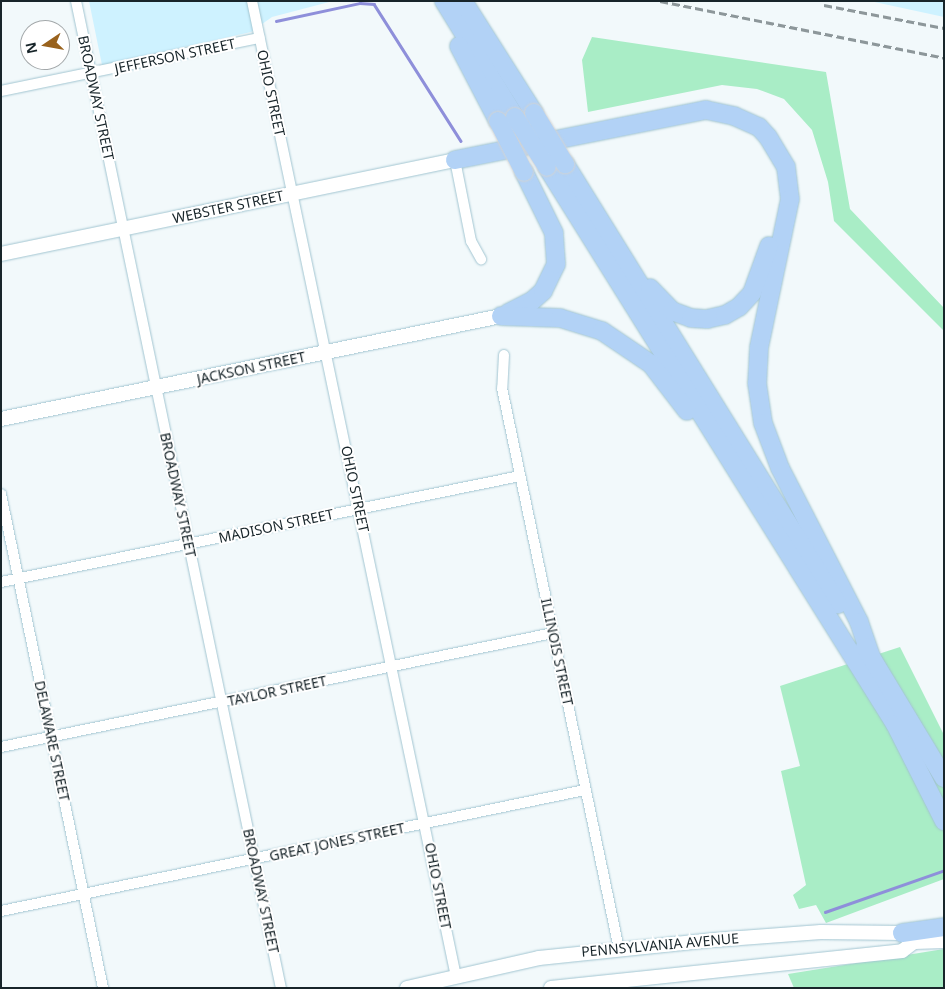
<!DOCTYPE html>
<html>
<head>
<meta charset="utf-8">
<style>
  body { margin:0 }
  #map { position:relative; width:945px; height:989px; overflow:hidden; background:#f2f9fb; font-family:"Noto Sans",sans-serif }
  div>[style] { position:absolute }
  .built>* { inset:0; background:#cef2ff }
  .green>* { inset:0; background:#a9edc6 }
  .stream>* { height:2.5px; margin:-1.25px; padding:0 1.25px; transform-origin:1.25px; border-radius:1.25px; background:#8e8fda }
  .roads { filter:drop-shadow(0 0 1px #a2c5d1) drop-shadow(0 0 1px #a2c5d1) }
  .street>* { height:10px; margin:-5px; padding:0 5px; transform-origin:5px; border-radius:5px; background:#fff }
  .secondary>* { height:14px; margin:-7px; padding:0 7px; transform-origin:7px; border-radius:7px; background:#fff }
  .highway>* { height:18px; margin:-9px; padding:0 9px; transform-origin:9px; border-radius:9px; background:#b2d2f6 }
  .rail>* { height:2.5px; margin-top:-1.25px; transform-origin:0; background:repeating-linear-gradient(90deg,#8d979a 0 8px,transparent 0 12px) }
  .bridges { filter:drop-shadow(0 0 1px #d1d3d4) drop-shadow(0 0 1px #d1d3d4) }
  .highway-bridge>* { height:18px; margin:-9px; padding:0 9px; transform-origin:9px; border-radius:9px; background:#b2d2f6 }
  span { translate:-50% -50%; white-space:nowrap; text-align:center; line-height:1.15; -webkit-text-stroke:4px #fff; paint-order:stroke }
  .street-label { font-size:14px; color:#18252a }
  .frame { position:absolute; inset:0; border:2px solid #18252a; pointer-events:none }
  .north { position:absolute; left:20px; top:20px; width:50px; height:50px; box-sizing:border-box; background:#fff; border:1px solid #a3a8aa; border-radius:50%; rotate:258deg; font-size:14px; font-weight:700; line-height:20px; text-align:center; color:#18252a }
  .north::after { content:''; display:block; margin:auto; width:18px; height:22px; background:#99621d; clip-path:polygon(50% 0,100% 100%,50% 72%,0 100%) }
</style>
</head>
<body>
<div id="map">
  <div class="built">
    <div style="clip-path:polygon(89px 1px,333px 1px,272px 17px,251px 32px,102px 65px)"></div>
    <div style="clip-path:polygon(870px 1px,944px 1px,944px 17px)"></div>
  </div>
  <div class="green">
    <div style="clip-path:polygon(592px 37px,826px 72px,850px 209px,944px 308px,944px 331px,834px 221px,828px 182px,812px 130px,784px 99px,757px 89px,722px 85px,588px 112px,582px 60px)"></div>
    <div style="clip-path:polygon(900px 647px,944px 735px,944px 879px,826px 923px,816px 905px,799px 909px,793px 895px,806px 885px,781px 771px,800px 766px,780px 686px)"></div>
    <div style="clip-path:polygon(944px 949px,944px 988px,794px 988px,788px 974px)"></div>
  </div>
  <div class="stream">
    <div style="left:276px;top:21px;width:86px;rotate:-12.1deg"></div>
    <div style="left:360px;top:3px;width:14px;rotate:4deg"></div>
    <div style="left:374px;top:4px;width:162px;rotate:57.6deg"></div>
    <div style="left:825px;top:912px;width:124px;rotate:-19.3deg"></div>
  </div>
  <div class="roads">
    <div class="street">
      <div style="left:76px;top:1px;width:1008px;rotate:78.27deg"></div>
      <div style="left:252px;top:1px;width:997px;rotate:78.19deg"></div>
      <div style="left:1px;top:91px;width:264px;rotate:-11.6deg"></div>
      <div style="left:455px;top:160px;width:83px;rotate:78.8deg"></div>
      <div style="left:471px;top:241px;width:21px;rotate:61deg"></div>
      <div style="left:504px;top:355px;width:33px;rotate:93deg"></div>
      <div style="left:502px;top:388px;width:573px;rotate:78.22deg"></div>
      <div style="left:1px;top:494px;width:504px;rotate:78.33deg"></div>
      <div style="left:1px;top:582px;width:530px;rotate:-11.54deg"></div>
      <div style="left:1px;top:747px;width:564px;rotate:-11.67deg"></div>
      <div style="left:1px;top:911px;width:596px;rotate:-11.71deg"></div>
    </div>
    <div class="secondary">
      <div style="left:1px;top:254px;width:464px;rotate:-11.7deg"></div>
      <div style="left:1px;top:419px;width:510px;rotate:-11.64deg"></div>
      <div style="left:407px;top:988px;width:135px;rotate:-12.8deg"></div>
      <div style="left:539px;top:958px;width:176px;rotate:-5.9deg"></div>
      <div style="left:714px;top:940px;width:107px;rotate:-4.3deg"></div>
      <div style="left:821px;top:932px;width:81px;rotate:0.7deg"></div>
      <div style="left:902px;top:933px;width:15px;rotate:37deg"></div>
      <div style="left:551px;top:988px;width:353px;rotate:-6deg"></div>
      <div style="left:902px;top:951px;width:15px;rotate:-37deg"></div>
      <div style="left:914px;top:942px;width:30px;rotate:-2deg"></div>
    </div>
    <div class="highway">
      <div style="left:444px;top:1px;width:136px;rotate:58.5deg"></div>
      <div style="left:463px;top:1px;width:133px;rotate:57.6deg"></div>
      <div style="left:459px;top:46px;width:85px;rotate:62.5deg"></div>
      <div style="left:455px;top:160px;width:256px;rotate:-11.3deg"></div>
      <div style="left:706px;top:110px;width:29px;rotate:12deg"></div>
      <div style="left:734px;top:116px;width:27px;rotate:24deg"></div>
      <div style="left:759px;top:127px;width:13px;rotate:48deg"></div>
      <div style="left:768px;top:137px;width:35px;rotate:59deg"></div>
      <div style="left:786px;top:167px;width:32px;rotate:83deg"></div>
      <div style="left:790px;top:199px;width:152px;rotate:101.8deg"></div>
      <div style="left:759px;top:348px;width:35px;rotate:93deg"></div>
      <div style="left:757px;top:383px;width:40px;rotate:81.5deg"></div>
      <div style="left:763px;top:423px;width:48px;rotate:69.3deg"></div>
      <div style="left:780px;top:468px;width:173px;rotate:62.8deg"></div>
      <div style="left:859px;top:622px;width:36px;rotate:71deg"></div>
      <div style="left:565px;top:164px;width:518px;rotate:58.18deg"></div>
      <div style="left:547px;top:167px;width:657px;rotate:58deg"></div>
      <div style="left:895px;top:724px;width:109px;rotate:63.2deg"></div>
      <div style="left:650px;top:288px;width:32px;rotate:46deg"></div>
      <div style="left:672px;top:311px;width:20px;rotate:20deg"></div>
      <div style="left:691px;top:318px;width:16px;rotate:4deg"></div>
      <div style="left:707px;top:319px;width:18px;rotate:-13deg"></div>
      <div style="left:725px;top:315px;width:16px;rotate:-30deg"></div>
      <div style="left:739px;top:307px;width:19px;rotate:-47deg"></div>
      <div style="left:752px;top:293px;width:50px;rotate:-70.1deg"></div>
      <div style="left:508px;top:313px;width:27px;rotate:-27deg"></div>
      <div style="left:532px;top:301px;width:15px;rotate:-42deg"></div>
      <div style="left:543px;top:291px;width:30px;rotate:-64deg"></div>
      <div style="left:556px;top:264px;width:31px;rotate:-94deg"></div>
      <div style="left:554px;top:233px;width:68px;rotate:-116.2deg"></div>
      <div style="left:501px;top:316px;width:59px;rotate:1.9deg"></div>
      <div style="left:560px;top:318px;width:44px;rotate:17.2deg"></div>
      <div style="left:602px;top:331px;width:59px;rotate:34deg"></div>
      <div style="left:651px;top:364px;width:59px;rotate:52.5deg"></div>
      <div style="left:865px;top:647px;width:153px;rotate:58.9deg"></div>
      <div style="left:902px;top:933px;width:42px;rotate:-8.1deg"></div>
    </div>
  </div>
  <div class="rail">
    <div style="left:660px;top:1px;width:290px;rotate:11.3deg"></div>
    <div style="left:824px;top:5px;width:122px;rotate:10.9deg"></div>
  </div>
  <div class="bridges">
    <div class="highway-bridge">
      <div style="left:534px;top:113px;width:60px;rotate:58.7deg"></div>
      <div style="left:515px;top:117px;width:59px;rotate:57.4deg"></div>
      <div style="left:498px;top:121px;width:57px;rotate:63deg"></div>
    </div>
  </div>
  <div class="street-label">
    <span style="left:175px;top:56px;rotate:-12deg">JEFFERSON STREET</span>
    <span style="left:271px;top:93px;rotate:78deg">OHIO STREET</span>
    <span style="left:96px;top:98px;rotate:78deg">BROADWAY STREET</span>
    <span style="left:228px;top:207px;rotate:-12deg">WEBSTER STREET</span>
    <span style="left:251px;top:368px;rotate:-12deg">JACKSON STREET</span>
    <span style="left:355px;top:489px;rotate:78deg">OHIO STREET</span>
    <span style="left:178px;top:495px;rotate:78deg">BROADWAY STREET</span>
    <span style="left:276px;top:526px;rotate:-12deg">MADISON STREET</span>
    <span style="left:557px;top:652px;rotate:78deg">ILLINOIS STREET</span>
    <span style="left:277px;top:691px;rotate:-12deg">TAYLOR STREET</span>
    <span style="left:52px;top:741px;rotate:78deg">DELAWARE STREET</span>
    <span style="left:337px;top:842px;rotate:-12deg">GREAT JONES STREET</span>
    <span style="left:438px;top:886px;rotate:79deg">OHIO STREET</span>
    <span style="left:261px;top:891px;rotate:78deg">BROADWAY STREET</span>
    <span style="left:660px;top:945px;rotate:-5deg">PENNSYLVANIA AVENUE</span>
  </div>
  <div class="frame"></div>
  <div class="north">N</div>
</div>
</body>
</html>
